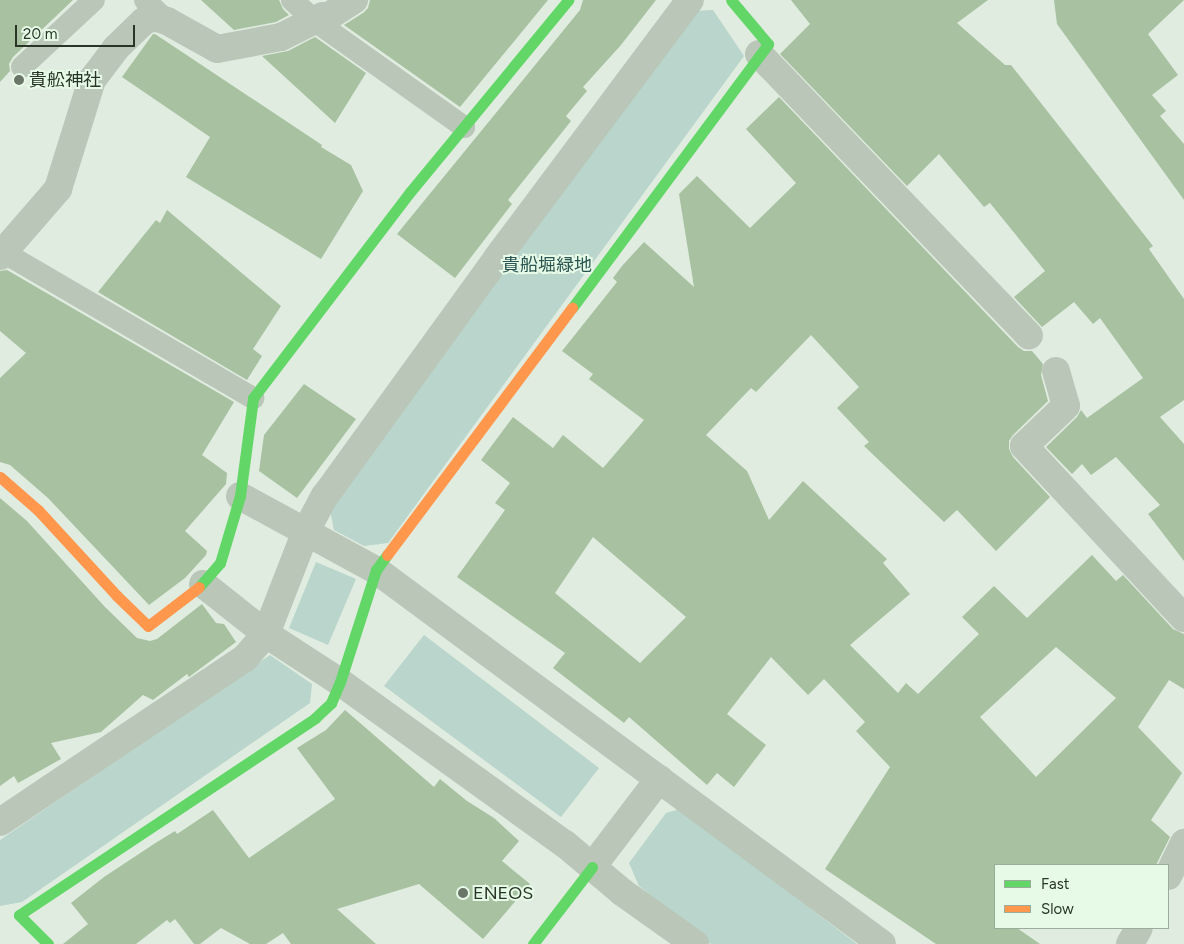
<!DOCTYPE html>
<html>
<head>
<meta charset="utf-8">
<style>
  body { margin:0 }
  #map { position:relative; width:1184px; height:944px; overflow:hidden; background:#e0ece0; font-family:Figtree,"Noto Sans JP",sans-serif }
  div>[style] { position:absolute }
  .green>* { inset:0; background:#b9d5cc }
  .building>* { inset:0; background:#a7c1a1 }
  .lane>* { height:22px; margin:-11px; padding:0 11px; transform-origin:11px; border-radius:11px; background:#b9c6b8 }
  .street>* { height:28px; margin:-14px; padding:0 14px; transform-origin:14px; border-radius:14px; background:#b9c6b8 }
  .fast>* { height:11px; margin:-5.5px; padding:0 5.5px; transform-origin:5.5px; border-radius:5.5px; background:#63d668 }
  .slow>* { height:11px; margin:-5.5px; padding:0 5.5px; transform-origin:5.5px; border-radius:5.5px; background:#ff974d }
  .dots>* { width:14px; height:14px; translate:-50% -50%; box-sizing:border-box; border:2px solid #e6fae7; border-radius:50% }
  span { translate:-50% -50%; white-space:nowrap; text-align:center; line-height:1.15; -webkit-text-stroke:4px #e6fae7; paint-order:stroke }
  .poi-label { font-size:18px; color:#293627 }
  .left { translate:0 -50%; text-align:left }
  .park-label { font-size:18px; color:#2a5550 }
  .legend { position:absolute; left:994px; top:864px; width:175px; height:65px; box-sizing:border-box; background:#e6fae7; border:1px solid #9aac9a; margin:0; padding:6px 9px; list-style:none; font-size:15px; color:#293627 }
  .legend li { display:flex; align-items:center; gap:10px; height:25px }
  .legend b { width:25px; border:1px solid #9aac9a }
  .scale { position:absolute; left:15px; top:25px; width:120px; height:22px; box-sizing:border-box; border:2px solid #293627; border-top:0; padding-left:6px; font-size:15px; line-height:18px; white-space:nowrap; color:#293627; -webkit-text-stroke:4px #e6fae7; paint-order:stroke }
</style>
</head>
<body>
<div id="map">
  <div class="green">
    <div style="clip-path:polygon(713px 10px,744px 56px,388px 543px,364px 546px,334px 530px,330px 510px,693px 11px)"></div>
    <div style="clip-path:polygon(316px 562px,356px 579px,328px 645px,289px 628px)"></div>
    <div style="clip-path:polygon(424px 635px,599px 768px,561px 817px,384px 686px)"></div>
    <div style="clip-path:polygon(270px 655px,312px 684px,310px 703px,22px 902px,0 906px,0 840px)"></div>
    <div style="clip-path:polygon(680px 809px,857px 944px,711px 944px,639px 886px,629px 863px,666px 813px)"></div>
  </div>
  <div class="building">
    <div style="clip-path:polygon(0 0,73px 0,13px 57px,9px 64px,10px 71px,0 82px)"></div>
    <div style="clip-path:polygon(201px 0,279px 0,283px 9px,289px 15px,276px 22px,234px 30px)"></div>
    <div style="clip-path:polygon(370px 0,548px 0,460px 107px,344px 25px,363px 13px,368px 8px)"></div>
    <div style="clip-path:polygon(583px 0,656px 0,621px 45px,583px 87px,587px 91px,566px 116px,571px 121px,508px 200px,512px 204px,455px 278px,397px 234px,580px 10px)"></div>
    <div style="clip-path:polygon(791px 0,988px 0,957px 23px,1005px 65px,1011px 65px,1153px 246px,1149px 249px,1184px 299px,1184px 400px,1160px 417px,1184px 444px,1184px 561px,1148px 514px,1160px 505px,1116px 457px,1091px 475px,1082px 464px,1072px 474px,1046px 447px,1077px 417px,1081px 410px,1087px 418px,1143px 378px,1100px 318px,1093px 324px,1074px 302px,1042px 327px,1014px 297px,1045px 271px,990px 203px,984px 207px,939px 154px,907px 186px,780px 54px,810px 24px)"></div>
    <div style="clip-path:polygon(1054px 0,1184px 0,1148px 34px,1178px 75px,1152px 95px,1166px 111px,1160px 116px,1184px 144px,1184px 200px,1057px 24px)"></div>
    <div style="clip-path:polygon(153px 34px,155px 34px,322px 145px,321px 147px,351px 165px,363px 191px,321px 259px,186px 177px,210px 137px,122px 77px)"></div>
    <div style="clip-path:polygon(315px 37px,366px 73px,335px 123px,262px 56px,288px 51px)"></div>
    <div style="clip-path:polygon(evenodd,779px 97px,1018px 347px,1024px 351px,1032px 351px,1043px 364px,1041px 375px,1048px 401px,1013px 435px,1009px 441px,1009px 449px,1013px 457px,1050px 497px,996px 551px,957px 510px,944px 522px,864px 446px,869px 442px,837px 408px,859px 387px,811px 335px,756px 392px,751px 388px,706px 435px,747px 471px,769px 520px,803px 481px,887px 559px,883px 563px,910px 594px,850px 645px,898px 693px,906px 683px,918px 694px,979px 634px,962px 617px,994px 586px,1027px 618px,1092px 555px,1116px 581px,1123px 575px,1173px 629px,1184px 634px,1184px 689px,1169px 680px,1138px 727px,1182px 773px,1151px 820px,1170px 837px,1156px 865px,995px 865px,995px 928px,1017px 928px,1040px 944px,936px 944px,825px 869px,890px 767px,856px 731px,865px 722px,824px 679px,808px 695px,771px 657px,727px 714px,766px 745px,734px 787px,717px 773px,707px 785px,629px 717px,624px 723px,553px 668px,565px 653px,457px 577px,505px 510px,495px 503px,510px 483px,481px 460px,513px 417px,553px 448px,563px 435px,603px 468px,644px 420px,589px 379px,593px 374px,562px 351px,617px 282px,613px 278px,622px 266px,644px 242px,694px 287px,679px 194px,697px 176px,750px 228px,796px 183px,746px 129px,779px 97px,593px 537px,686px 617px,640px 663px,555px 593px,593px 537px,779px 97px,1056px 647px,1116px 698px,1036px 777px,980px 717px,1056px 647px)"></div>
    <div style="clip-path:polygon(167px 210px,281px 306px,253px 349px,262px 356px,247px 380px,98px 292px,156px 220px,160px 223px)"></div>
    <div style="clip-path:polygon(7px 270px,234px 402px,202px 455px,227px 473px,226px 484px,185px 531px,207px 551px,206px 555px,185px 578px,149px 605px,48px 498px,10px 465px,0 462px,0 378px,26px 353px,0 331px,0 271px)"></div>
    <div style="clip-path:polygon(304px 384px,356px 419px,297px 498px,259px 471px,264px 435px)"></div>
    <div style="clip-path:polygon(0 498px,27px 521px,105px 607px,137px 638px,150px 641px,157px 639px,202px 604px,216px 623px,224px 624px,236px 642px,189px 677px,187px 674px,153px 700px,143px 695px,101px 732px,51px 743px,61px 759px,18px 783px,14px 776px,0 786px)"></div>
    <div style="clip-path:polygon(345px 710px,434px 787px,440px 779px,467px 801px,494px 818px,519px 841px,502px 861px,530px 884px,483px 939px,419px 884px,337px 909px,376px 944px,291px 944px,283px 933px,266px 944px,250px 944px,221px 928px,200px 944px,194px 944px,175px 919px,170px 923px,167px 920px,136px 944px,63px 944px,88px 924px,71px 903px,104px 877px,157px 842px,175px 831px,177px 834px,213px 810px,249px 858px,335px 799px,297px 748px,326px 730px)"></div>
  </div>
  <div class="lane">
    <div style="left:145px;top:0;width:30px;rotate:44deg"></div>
    <div style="left:292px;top:0;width:31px;rotate:42deg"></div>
    <div style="left:315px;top:21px;width:183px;rotate:35.4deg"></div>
    <div style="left:22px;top:67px;width:98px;rotate:-42.9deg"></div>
    <div style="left:3px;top:252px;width:290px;rotate:30.3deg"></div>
  </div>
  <div class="street">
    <div style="left:759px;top:54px;width:390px;rotate:46.2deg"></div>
    <div style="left:0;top:256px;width:89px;rotate:-49.1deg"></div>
    <div style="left:58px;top:189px;width:114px;rotate:-72.7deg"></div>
    <div style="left:92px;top:80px;width:40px;rotate:-53deg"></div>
    <div style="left:116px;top:48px;width:39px;rotate:-44deg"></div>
    <div style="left:144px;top:21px;width:11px;rotate:-22deg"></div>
    <div style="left:154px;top:17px;width:14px;rotate:17deg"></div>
    <div style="left:167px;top:21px;width:57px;rotate:29.2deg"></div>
    <div style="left:217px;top:49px;width:65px;rotate:-10.6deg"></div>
    <div style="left:281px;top:37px;width:47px;rotate:-26.6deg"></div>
    <div style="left:323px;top:16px;width:6px"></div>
    <div style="left:329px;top:16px;width:30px;rotate:-33deg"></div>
    <div style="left:1056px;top:371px;width:36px;rotate:74deg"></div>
    <div style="left:1066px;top:406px;width:58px;rotate:136.4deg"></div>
    <div style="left:1024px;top:446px;width:235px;rotate:47.1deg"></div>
    <div style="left:240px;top:496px;width:155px;rotate:28.6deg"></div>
    <div style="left:376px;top:570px;width:629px;rotate:36.47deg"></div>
    <div style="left:203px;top:584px;width:80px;rotate:38.4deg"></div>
    <div style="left:266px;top:634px;width:88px;rotate:33deg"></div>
    <div style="left:340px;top:682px;width:277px;rotate:35.8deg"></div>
    <div style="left:565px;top:844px;width:75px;rotate:40.1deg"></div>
    <div style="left:622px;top:892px;width:90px;rotate:35.5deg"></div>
    <div style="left:0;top:822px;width:295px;rotate:-33.8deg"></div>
    <div style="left:245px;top:658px;width:32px;rotate:-49deg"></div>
    <div style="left:266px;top:634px;width:110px;rotate:-68.8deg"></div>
    <div style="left:306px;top:531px;width:40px;rotate:-62deg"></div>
    <div style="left:325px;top:496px;width:294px;rotate:-54.1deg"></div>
    <div style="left:497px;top:258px;width:322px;rotate:-53.2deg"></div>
    <div style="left:592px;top:867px;width:111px;rotate:-52.7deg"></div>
    <div style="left:1168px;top:876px;width:37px;rotate:-64deg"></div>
    <div style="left:1130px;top:944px;width:18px;rotate:-61deg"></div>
  </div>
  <div class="fast">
    <div style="left:572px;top:308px;width:329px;rotate:-53.4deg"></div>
    <div style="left:768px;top:44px;width:57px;rotate:-130.1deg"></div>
    <div style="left:199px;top:587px;width:32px;rotate:-49deg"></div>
    <div style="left:220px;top:563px;width:70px;rotate:-73.4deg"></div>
    <div style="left:240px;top:496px;width:99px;rotate:-82.4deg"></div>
    <div style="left:253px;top:398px;width:259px;rotate:-52.7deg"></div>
    <div style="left:410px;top:192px;width:249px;rotate:-50.5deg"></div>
    <div style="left:48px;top:944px;width:41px;rotate:-135deg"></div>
    <div style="left:19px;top:915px;width:356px;rotate:-33.6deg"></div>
    <div style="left:315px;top:718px;width:22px;rotate:-43deg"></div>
    <div style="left:331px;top:703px;width:23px;rotate:-67deg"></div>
    <div style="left:340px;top:682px;width:118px;rotate:-72.2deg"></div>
    <div style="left:376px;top:570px;width:19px;rotate:-54deg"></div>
    <div style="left:533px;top:944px;width:97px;rotate:-52.5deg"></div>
  </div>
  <div class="slow">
    <div style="left:0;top:477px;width:50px;rotate:41deg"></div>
    <div style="left:38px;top:510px;width:117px;rotate:47.4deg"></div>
    <div style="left:117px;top:596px;width:43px;rotate:44.1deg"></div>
    <div style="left:148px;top:626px;width:64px;rotate:-37.4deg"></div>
    <div style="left:387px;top:555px;width:309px;rotate:-53.2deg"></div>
  </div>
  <div class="dots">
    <div style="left:19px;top:80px;background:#697668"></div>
    <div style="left:463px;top:893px;background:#697668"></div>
  </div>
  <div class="poi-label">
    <span class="left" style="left:29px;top:80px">貴舩神社</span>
    <span class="left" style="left:473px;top:893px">ENEOS</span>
  </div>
  <div class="park-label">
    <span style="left:547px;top:265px">貴船堀緑地</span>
  </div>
  <ul class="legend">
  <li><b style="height:6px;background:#63d668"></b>Fast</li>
  <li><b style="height:6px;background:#ff974d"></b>Slow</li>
  </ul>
  <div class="scale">20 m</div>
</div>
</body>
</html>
